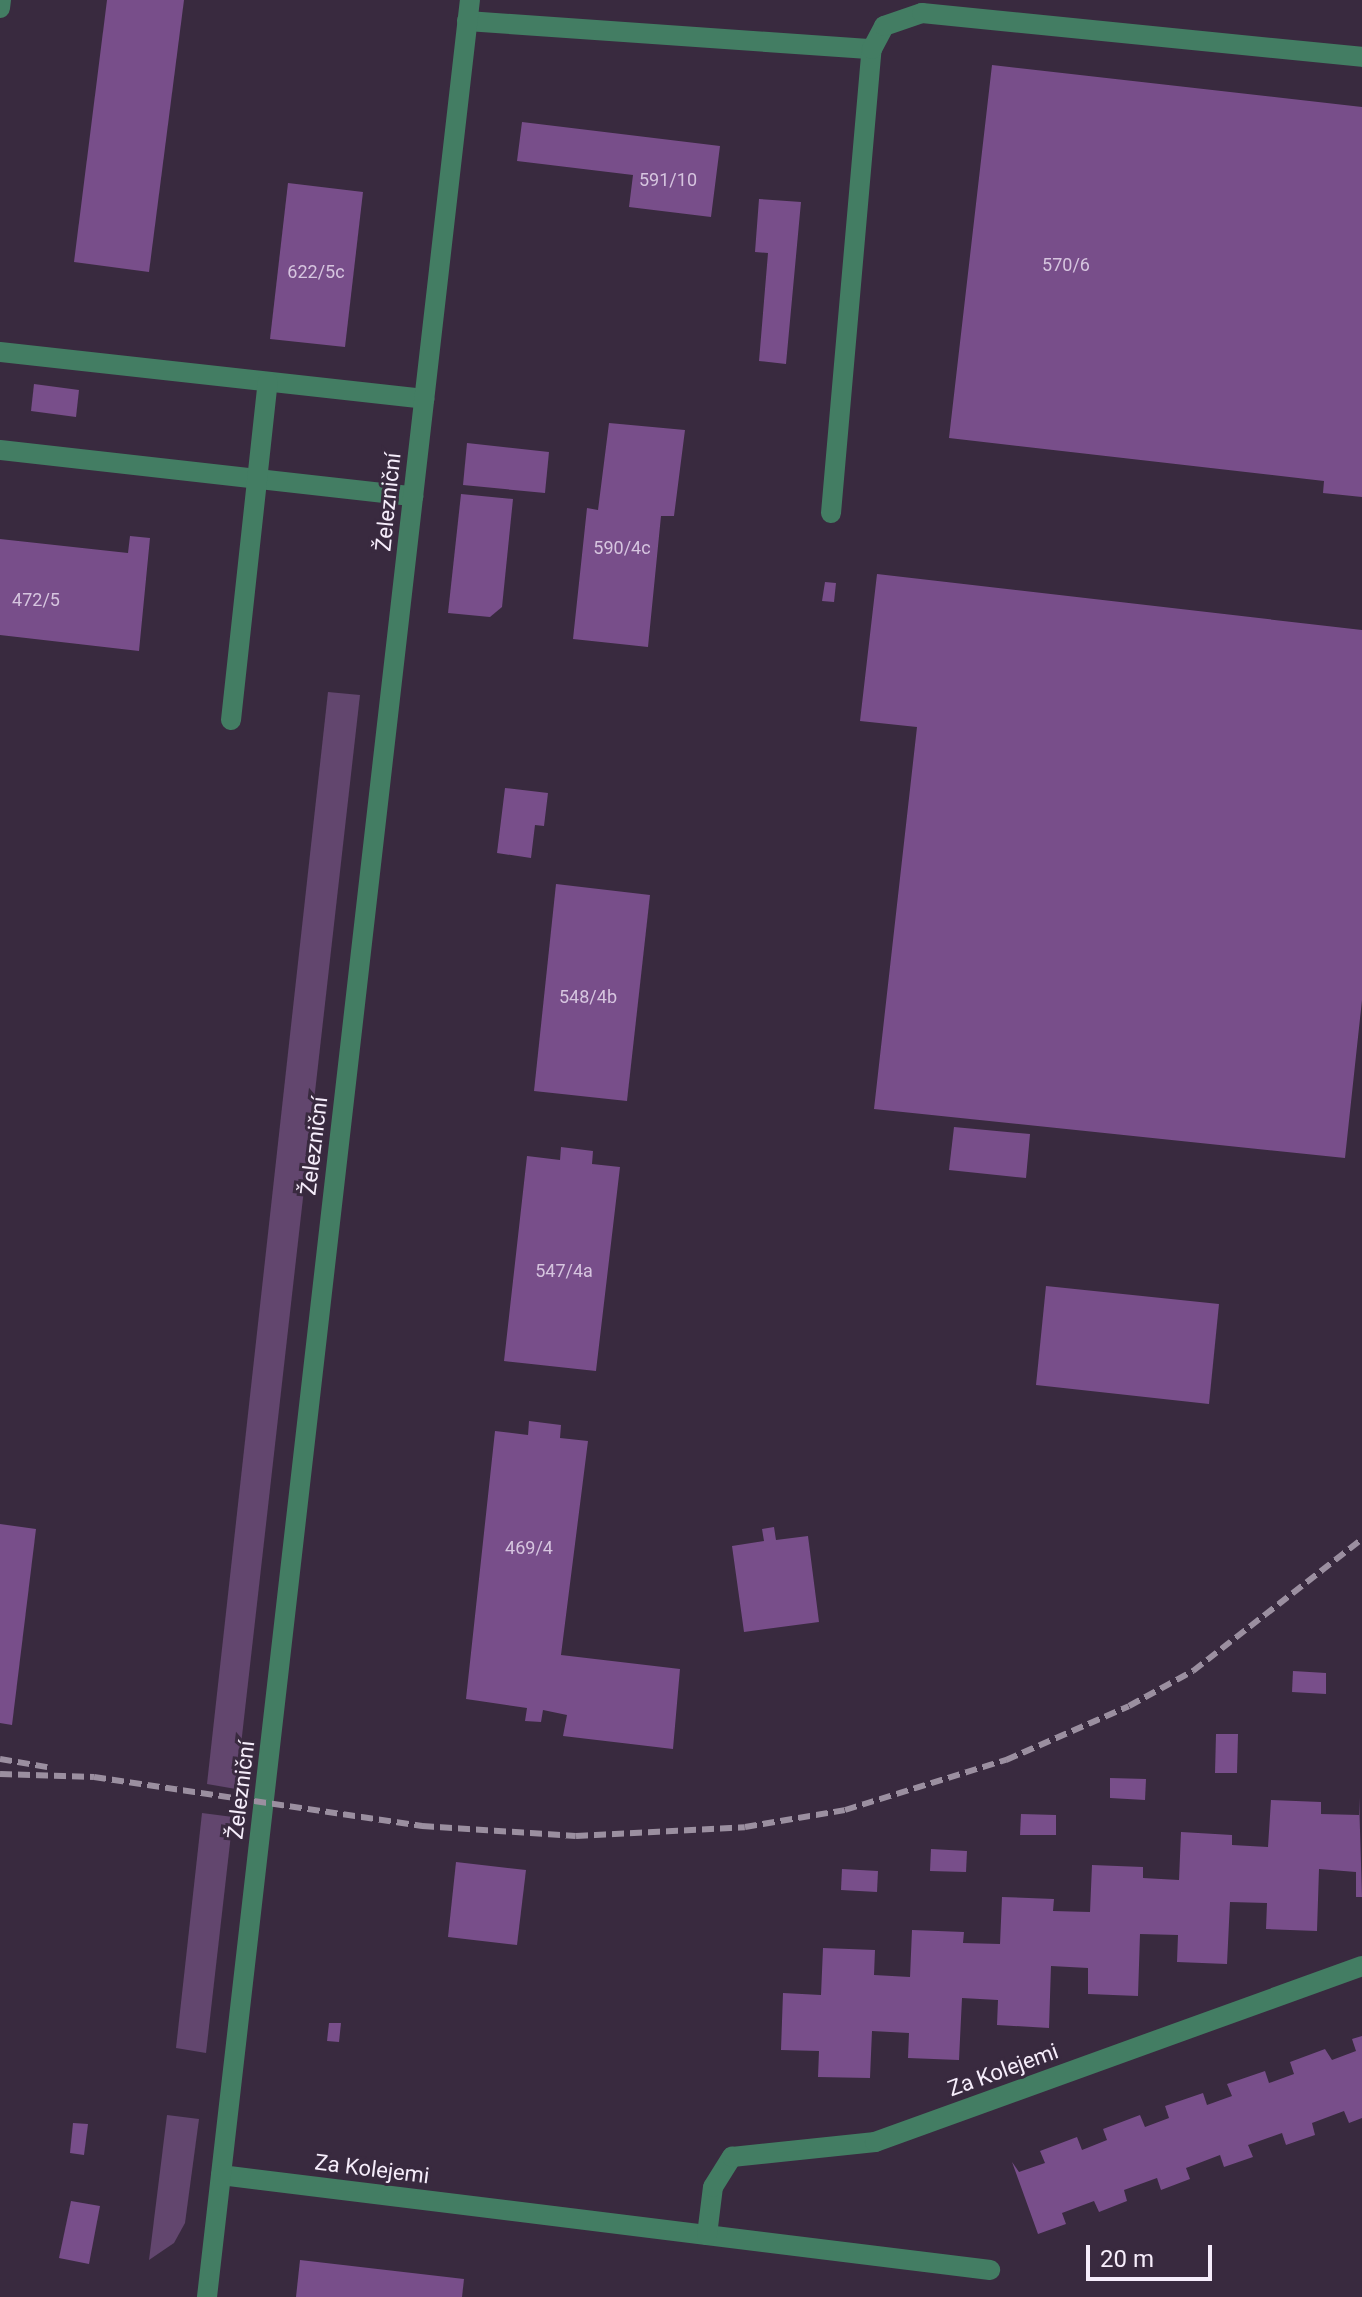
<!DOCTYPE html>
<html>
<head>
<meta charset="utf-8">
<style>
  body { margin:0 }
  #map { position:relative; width:1362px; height:2297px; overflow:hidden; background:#392a3f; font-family:Roboto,sans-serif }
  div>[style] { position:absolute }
  .green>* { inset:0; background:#62466e }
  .building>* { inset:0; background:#784e8a }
  .service>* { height:20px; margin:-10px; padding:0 10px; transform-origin:10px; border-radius:10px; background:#437d63 }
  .minor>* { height:20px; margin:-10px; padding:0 10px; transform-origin:10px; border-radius:10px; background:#437d63 }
  .rail>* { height:6px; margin-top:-3px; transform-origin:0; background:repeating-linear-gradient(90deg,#9b8fa0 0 12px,transparent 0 18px) }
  span { translate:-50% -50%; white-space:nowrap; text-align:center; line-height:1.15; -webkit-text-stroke:6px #392a3f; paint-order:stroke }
  .number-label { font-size:18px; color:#d6c5df }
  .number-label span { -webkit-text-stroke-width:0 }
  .street-label { font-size:22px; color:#f6edfb }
  .scale { position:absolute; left:1086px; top:2245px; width:126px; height:36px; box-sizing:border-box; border:4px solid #f6edfb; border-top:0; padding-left:10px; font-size:24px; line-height:28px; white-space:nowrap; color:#f6edfb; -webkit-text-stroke:6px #392a3f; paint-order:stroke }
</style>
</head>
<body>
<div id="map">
  <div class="green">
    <div style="clip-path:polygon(328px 692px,360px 695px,236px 1789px,207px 1784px)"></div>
    <div style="clip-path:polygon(202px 1813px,233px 1817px,206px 2053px,176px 2048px)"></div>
    <div style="clip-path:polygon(167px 2115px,199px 2119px,185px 2223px,174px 2243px,149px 2260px)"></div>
  </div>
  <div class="building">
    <div style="clip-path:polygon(107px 0,184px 0,149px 272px,74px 262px)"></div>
    <div style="clip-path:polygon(992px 65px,1362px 107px,1362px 497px,1323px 493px,1324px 481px,949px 438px)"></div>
    <div style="clip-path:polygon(522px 122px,720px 146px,711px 217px,629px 207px,633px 175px,517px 161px)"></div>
    <div style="clip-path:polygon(288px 183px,363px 192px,345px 347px,270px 339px)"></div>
    <div style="clip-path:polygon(759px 199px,801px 202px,786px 364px,759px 361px,768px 253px,755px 252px)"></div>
    <div style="clip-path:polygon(34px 384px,79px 390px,76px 417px,31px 411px)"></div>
    <div style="clip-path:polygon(609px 423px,685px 430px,674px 516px,661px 516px,648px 647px,573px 639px,587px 508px,598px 510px)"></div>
    <div style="clip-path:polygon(467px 443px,549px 452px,545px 493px,463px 485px)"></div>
    <div style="clip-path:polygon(461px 494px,513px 499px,502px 607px,490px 617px,448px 613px)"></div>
    <div style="clip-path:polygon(130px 536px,150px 538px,139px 651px,0 635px,0 539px,128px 553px)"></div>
    <div style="clip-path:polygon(877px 574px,1362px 630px,1362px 1000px,1345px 1158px,874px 1109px,917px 727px,860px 721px)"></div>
    <div style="clip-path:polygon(825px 582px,836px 583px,834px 602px,822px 601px)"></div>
    <div style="clip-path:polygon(505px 788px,548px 793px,544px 826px,535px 825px,531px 858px,497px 853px)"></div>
    <div style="clip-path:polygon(556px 884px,650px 895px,627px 1101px,534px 1091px)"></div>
    <div style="clip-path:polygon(954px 1127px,1030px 1134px,1026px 1178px,949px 1170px)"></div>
    <div style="clip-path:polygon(561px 1147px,593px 1151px,592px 1164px,620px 1167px,596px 1371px,504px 1361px,527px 1156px,560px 1160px)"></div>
    <div style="clip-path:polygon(1046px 1286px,1219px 1304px,1209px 1404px,1036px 1385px)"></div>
    <div style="clip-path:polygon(529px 1421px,561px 1425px,560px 1438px,588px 1441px,561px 1655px,680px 1669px,673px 1749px,563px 1736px,567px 1715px,543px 1710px,541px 1722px,525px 1721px,527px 1708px,466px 1699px,495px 1431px,528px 1435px)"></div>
    <div style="clip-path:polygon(0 1524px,36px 1529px,12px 1725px,0 1723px)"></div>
    <div style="clip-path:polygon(774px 1527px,776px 1540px,808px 1536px,819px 1622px,744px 1632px,732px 1546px,764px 1541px,762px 1529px)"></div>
    <div style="clip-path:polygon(1293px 1671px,1326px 1673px,1326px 1694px,1292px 1692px)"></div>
    <div style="clip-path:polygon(1216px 1734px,1238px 1734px,1237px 1773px,1215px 1773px)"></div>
    <div style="clip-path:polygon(1110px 1778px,1146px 1779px,1145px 1800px,1110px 1798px)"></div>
    <div style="clip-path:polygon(1359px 1797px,1362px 1897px,1356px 1897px,1356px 1872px,1319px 1869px,1317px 1931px,1266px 1929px,1267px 1903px,1230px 1902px,1227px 1964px,1177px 1962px,1178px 1935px,1140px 1934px,1138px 1996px,1088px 1994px,1088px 1968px,1051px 1966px,1049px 2028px,997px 2025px,998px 2000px,962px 1998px,959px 2060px,908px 2058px,909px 2033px,872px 2031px,870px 2078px,818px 2077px,819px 2051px,781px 2050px,783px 1993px,821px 1995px,823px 1948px,875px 1950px,874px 1975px,910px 1977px,912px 1930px,964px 1932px,963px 1943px,1000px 1944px,1002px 1897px,1054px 1899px,1053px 1911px,1090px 1912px,1092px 1865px,1143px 1867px,1143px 1878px,1179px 1880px,1181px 1832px,1232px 1835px,1232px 1845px,1268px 1847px,1271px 1800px,1321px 1802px,1321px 1814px,1359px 1815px)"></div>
    <div style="clip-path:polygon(1021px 1814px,1056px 1815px,1056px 1835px,1020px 1835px)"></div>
    <div style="clip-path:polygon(931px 1849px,967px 1851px,966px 1872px,930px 1871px)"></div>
    <div style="clip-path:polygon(456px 1862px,526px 1870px,517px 1945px,448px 1937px)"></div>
    <div style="clip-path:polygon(842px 1869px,878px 1871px,877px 1892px,841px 1890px)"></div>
    <div style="clip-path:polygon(329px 2023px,341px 2023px,339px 2042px,327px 2041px)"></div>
    <div style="clip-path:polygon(1362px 2036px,1362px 2118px,1349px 2123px,1344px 2111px,1312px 2123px,1315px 2135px,1286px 2145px,1282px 2133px,1248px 2145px,1253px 2157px,1224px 2167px,1220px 2155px,1186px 2168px,1190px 2179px,1161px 2190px,1157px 2178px,1124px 2190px,1127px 2201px,1099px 2212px,1094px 2201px,1062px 2213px,1066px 2224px,1038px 2234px,1012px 2162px,1019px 2172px,1045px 2163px,1040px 2151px,1077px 2137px,1082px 2150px,1107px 2140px,1103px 2129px,1140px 2115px,1145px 2127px,1169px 2118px,1165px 2106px,1203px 2093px,1207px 2105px,1232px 2096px,1227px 2084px,1265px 2071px,1269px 2083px,1294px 2074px,1290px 2062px,1325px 2049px,1332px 2060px,1356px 2051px,1352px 2039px)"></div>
    <div style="clip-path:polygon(73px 2123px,88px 2124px,84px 2155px,70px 2153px)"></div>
    <div style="clip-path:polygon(71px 2201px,100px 2206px,89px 2264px,59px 2258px)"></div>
    <div style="clip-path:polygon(300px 2260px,464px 2279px,462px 2297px,296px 2297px)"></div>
  </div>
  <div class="service">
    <div style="left:0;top:8px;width:8px;rotate:-83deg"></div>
    <div style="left:467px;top:21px;width:406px;rotate:4deg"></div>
    <div style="left:0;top:352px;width:427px;rotate:6.3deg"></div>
    <div style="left:0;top:450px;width:416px;rotate:6.4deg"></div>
    <div style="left:831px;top:513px;width:466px;rotate:-85deg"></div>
    <div style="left:872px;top:49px;width:26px;rotate:-62deg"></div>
    <div style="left:884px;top:26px;width:40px;rotate:-18.9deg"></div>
    <div style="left:922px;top:13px;width:442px;rotate:5.7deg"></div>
    <div style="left:231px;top:720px;width:340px;rotate:-83.8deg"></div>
  </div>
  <div class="minor">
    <div style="left:221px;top:2175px;width:775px;rotate:7.04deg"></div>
    <div style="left:707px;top:2235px;width:48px;rotate:-82.9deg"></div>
    <div style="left:713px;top:2187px;width:36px;rotate:-58deg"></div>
    <div style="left:732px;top:2157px;width:144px;rotate:-6deg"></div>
    <div style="left:875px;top:2142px;width:518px;rotate:-19.87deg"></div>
    <div style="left:207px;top:2297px;width:2312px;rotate:-83.47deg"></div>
  </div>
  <div class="rail">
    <div style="left:0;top:1759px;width:48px;rotate:9.7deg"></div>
    <div style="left:0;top:1774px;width:94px;rotate:1.8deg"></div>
    <div style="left:94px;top:1777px;width:332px;rotate:8.5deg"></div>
    <div style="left:422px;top:1826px;width:154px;rotate:3.7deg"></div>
    <div style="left:576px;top:1836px;width:169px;rotate:-3deg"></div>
    <div style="left:745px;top:1827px;width:101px;rotate:-9.6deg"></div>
    <div style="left:845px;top:1810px;width:169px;rotate:-17.3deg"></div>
    <div style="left:1006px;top:1760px;width:134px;rotate:-23.7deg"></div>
    <div style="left:1129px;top:1706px;width:73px;rotate:-28.7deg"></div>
    <div style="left:1193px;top:1671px;width:214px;rotate:-38deg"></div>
  </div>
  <div class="number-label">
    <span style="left:668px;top:180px">591/10</span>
    <span style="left:1066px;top:265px">570/6</span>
    <span style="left:316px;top:272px">622/5c</span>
    <span style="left:622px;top:548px">590/4c</span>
    <span style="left:36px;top:600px">472/5</span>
    <span style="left:588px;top:997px">548/4b</span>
    <span style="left:564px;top:1271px">547/4a</span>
    <span style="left:529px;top:1548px">469/4</span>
  </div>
  <div class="street-label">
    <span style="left:388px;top:502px;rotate:-84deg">Železniční</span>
    <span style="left:314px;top:1146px;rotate:-83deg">Železniční</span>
    <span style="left:241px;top:1790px;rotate:-83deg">Železniční</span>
    <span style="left:1003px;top:2070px;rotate:-20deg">Za Kolejemi</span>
    <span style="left:372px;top:2169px;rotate:7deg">Za Kolejemi</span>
  </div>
  <div class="scale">20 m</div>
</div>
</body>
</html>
